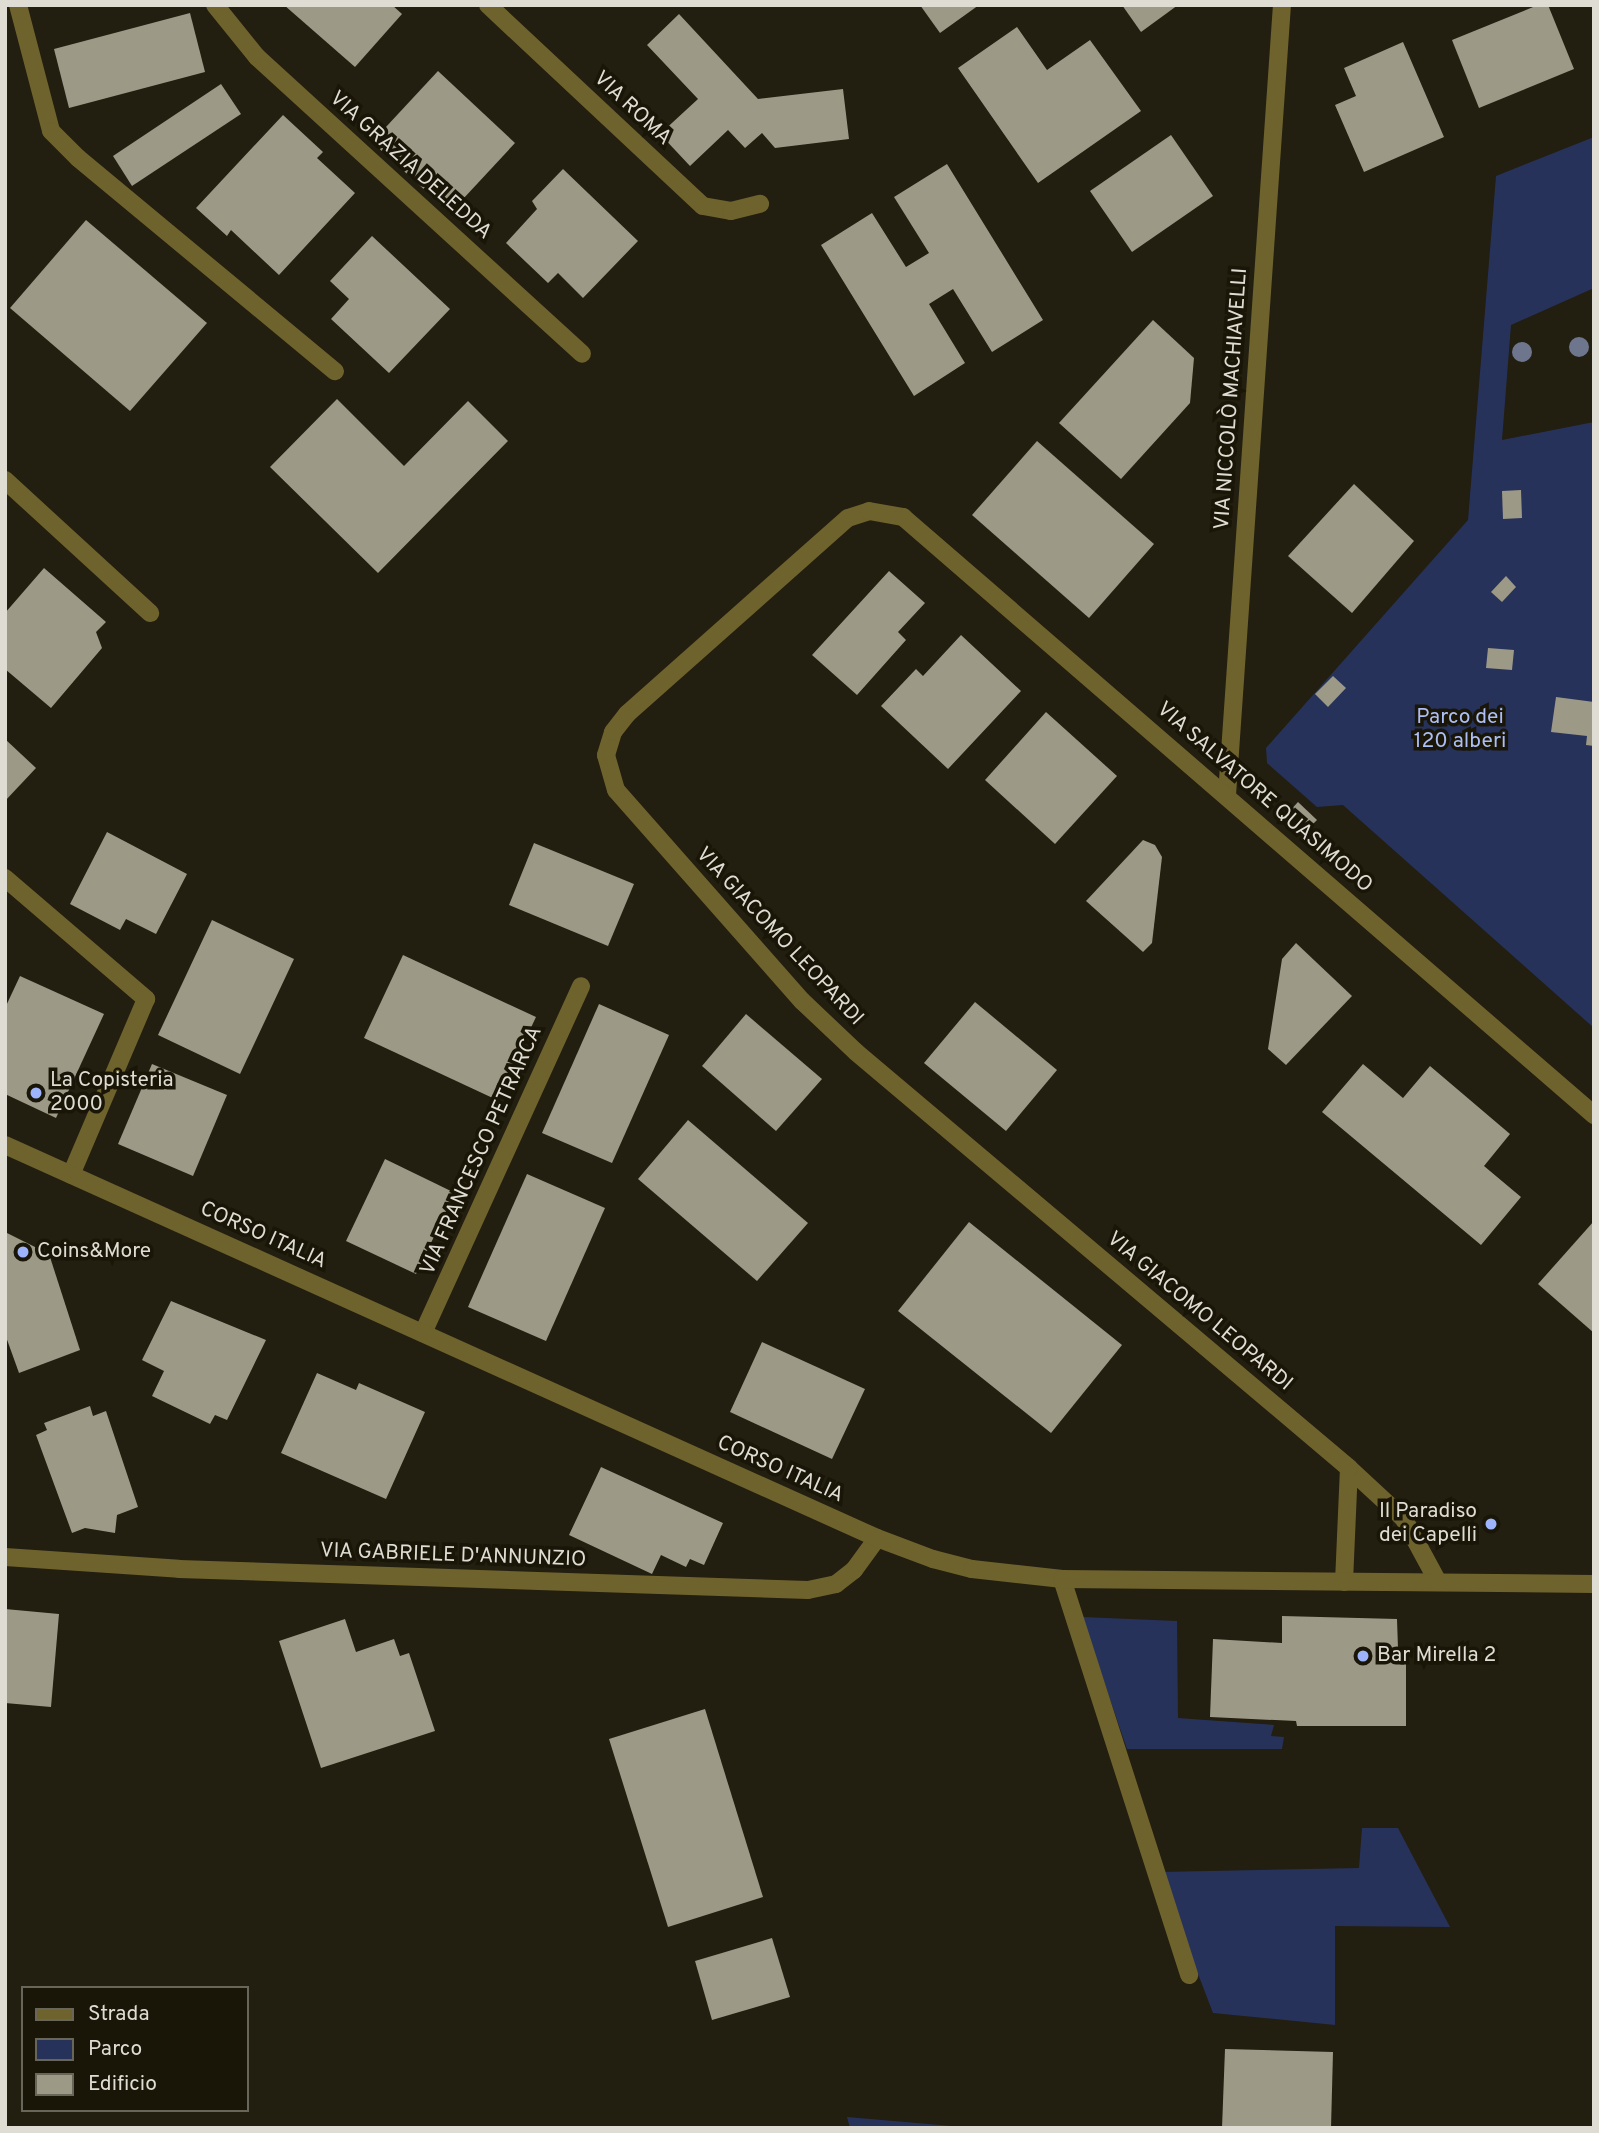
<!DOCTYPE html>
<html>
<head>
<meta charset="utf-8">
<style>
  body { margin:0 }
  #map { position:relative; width:1599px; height:2133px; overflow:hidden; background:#221e10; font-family:Overpass,sans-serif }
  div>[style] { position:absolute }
  .green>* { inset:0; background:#27325a }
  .building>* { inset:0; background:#9d9987 }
  .service>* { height:18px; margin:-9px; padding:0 9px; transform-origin:9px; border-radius:9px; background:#6e622d }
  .minor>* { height:18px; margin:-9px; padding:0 9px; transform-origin:9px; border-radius:9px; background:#6e622d }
  .tertiary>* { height:18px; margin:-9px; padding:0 9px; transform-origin:9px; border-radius:9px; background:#6e622d }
  .trees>* { width:20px; height:20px; margin:-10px; border-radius:50%; background:#6e768e }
  .dots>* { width:19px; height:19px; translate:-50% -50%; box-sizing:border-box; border:4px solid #191507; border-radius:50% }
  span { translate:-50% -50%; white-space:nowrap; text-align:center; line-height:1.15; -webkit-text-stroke:7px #191507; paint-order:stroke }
  .street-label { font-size:21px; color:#dfddd3 }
  .park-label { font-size:21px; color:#acbef6 }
  .poi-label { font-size:21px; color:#dfddd3 }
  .left { translate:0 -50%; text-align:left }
  .right { translate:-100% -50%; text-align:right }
  .frame { position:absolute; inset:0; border:7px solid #dfddd3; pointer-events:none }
  .legend { position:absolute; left:21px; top:1986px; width:228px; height:126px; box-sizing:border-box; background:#191507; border:2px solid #686559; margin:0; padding:9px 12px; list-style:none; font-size:21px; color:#dfddd3 }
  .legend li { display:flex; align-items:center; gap:14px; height:35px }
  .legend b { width:35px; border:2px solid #686559 }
</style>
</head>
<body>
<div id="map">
  <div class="green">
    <div style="clip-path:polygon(1594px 137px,1594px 288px,1511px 325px,1502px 440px,1594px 422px,1594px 1028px,1343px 805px,1317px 807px,1267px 763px,1266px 748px,1468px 520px,1496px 176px)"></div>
    <div style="clip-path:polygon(1082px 1617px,1177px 1621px,1178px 1718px,1274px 1725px,1271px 1736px,1284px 1737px,1282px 1749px,1127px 1749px)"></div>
    <div style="clip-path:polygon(1362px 1828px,1398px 1828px,1450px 1927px,1335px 1926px,1335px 2025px,1213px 2013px,1159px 1872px,1359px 1868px)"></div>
    <div style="clip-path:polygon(847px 2117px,975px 2128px,850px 2128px)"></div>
  </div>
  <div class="building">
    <div style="clip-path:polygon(284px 5px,392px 5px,402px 14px,355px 67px)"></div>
    <div style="clip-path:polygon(920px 5px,979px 5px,940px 33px)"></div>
    <div style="clip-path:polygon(1122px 5px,1178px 5px,1141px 32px)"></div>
    <div style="clip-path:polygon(1538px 5px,1548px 5px,1574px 69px,1479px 108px,1452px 40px)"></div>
    <div style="clip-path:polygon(190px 13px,205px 72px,69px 108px,54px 49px)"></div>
    <div style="clip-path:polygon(679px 14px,758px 99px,843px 89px,849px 139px,775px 148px,762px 133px,745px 148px,728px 130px,690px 166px,660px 134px,698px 99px,647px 45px)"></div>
    <div style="clip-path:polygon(1017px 27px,1047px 70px,1090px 40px,1141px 111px,1038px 183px,958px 68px)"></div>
    <div style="clip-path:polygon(1403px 42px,1444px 137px,1364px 172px,1335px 105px,1356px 96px,1344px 68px)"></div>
    <div style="clip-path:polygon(438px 71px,515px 143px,450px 213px,372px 142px)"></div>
    <div style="clip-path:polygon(221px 84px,241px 114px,132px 186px,113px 156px)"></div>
    <div style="clip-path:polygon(283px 115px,323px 152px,317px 158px,355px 193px,279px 275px,231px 230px,227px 236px,196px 208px)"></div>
    <div style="clip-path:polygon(1171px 135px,1213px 196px,1132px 252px,1090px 191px)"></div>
    <div style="clip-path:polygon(947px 164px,1043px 320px,992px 352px,953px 289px,929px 304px,965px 363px,914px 396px,821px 245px,872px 213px,906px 267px,929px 253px,894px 197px)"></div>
    <div style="clip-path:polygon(563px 169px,638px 241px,583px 298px,558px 273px,548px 283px,506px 243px,537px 209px,532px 201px)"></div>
    <div style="clip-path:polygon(86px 220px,207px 323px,130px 411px,10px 308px)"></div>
    <div style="clip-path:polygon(372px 236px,450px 309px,389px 373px,331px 319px,349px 299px,330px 281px)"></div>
    <div style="clip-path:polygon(1153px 320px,1194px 358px,1190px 403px,1121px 479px,1059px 423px)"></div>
    <div style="clip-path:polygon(337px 399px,404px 466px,468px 401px,508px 441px,378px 573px,270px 467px)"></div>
    <div style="clip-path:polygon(1037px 441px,1154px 544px,1089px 618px,972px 515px)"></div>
    <div style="clip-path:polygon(1354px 484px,1414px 541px,1352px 613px,1288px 556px)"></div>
    <div style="clip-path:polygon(1521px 490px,1522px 518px,1503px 519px,1502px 491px)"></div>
    <div style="clip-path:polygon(44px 568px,106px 622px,96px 632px,102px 648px,51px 708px,5px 669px,5px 613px)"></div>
    <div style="clip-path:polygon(889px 571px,925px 603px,898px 632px,906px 640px,857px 695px,812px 655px)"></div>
    <div style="clip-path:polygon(1506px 576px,1516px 587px,1502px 602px,1491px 592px)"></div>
    <div style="clip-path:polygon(961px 635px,1021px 691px,948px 769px,881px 706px,916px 669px,923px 676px)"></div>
    <div style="clip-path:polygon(1488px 648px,1514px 650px,1512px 670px,1486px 668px)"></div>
    <div style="clip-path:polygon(1333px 676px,1346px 688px,1328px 707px,1315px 694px)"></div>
    <div style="clip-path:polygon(1556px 697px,1594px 702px,1594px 746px,1586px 745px,1587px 736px,1551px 732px)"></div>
    <div style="clip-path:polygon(1046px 712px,1117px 776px,1055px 844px,985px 780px)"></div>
    <div style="clip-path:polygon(5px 739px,36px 768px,5px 801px)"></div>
    <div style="clip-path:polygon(1298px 802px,1317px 820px,1304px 833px,1286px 815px)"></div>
    <div style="clip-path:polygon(107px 832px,187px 874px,156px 934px,126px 919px,120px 930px,70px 904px)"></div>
    <div style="clip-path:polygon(1143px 840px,1155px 845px,1162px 857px,1152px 943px,1143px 952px,1086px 901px)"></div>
    <div style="clip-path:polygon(534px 843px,634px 884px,608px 946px,509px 905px)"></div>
    <div style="clip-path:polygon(212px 920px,294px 959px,240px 1074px,158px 1035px)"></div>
    <div style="clip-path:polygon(1296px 943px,1352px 996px,1286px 1065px,1268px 1049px,1282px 959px)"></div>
    <div style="clip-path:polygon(403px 955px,536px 1017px,497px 1100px,364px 1038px)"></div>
    <div style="clip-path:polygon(20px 976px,104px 1014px,56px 1118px,5px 1094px,5px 1008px)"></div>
    <div style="clip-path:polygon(975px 1002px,1057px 1070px,1006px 1131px,924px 1063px)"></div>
    <div style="clip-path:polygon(599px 1004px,669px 1035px,612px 1163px,542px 1133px)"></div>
    <div style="clip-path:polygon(746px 1014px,822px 1079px,776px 1131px,702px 1066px)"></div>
    <div style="clip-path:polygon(152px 1064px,227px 1095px,193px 1176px,118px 1144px)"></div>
    <div style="clip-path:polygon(1363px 1064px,1403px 1098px,1430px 1066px,1510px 1134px,1484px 1166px,1521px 1197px,1481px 1245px,1322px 1112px)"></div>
    <div style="clip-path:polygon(688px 1120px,808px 1223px,757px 1281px,638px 1179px)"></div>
    <div style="clip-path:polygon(385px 1159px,455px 1193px,416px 1274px,346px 1241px)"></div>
    <div style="clip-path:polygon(527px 1174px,605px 1208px,546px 1341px,468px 1307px)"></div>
    <div style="clip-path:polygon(1594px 1221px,1594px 1333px,1538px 1284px)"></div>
    <div style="clip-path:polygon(969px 1222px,1122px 1345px,1051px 1433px,898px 1311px)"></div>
    <div style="clip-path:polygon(5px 1232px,49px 1254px,80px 1350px,19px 1373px,5px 1334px)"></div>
    <div style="clip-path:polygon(171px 1301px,266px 1340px,227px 1420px,215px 1415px,210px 1424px,152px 1396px,164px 1371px,142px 1360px)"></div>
    <div style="clip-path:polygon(762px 1342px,865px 1389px,832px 1459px,730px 1412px)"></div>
    <div style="clip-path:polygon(317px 1373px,356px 1390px,359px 1383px,425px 1412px,386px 1499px,281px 1453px)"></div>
    <div style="clip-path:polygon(90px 1406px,93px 1416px,106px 1411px,138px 1507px,117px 1515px,115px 1533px,85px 1528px,72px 1533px,36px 1435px,47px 1430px,44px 1423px)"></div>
    <div style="clip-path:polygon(601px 1467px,723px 1523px,704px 1565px,690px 1559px,686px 1567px,661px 1555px,652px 1574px,569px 1535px)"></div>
    <div style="clip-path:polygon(5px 1609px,59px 1614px,51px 1707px,5px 1703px)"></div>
    <div style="clip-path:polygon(1282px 1616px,1397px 1619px,1398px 1648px,1406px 1648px,1406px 1726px,1297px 1726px,1296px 1721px,1210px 1717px,1213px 1639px,1282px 1643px)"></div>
    <div style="clip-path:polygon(345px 1619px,356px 1652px,394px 1639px,400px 1656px,409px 1653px,435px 1731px,321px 1768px,279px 1641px)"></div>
    <div style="clip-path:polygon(705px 1709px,763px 1897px,668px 1927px,609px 1739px)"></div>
    <div style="clip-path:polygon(772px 1938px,790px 1997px,712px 2020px,695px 1961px)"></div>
    <div style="clip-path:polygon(1225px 2049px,1333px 2052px,1331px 2128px,1222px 2128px)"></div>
  </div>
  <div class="service">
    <div style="left:18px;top:5px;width:130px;rotate:75.3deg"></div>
    <div style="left:51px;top:131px;width:38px;rotate:45deg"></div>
    <div style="left:78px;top:158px;width:334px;rotate:39.7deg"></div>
    <div style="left:1062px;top:1579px;width:416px;rotate:72.2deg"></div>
  </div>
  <div class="minor">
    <div style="left:215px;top:5px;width:67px;rotate:51.1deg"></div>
    <div style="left:257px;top:57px;width:440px;rotate:42.4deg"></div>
    <div style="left:488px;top:5px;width:294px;rotate:43.1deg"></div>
    <div style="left:703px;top:206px;width:28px;rotate:10deg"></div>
    <div style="left:731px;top:211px;width:30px;rotate:-14deg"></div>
    <div style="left:5px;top:480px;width:197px;rotate:42.5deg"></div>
    <div style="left:1227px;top:795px;width:792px;rotate:-86.02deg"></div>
    <div style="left:5px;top:878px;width:186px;rotate:40.6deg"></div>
    <div style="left:146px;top:999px;width:191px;rotate:113.1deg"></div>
    <div style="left:423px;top:1333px;width:381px;rotate:-65.5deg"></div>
    <div style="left:5px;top:1557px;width:174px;rotate:3.9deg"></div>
    <div style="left:179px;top:1569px;width:629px;rotate:1.91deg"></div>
    <div style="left:808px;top:1590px;width:29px;rotate:-12deg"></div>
    <div style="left:836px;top:1584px;width:23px;rotate:-38deg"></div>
    <div style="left:854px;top:1570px;width:39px;rotate:-54deg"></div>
    <div style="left:1344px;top:1582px;width:114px;rotate:-87.5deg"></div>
    <div style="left:1438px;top:1582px;width:72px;rotate:-118.4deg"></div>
    <div style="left:1404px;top:1519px;width:75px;rotate:-137.2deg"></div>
    <div style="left:1349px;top:1468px;width:645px;rotate:-139.84deg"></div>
    <div style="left:856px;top:1052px;width:74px;rotate:-136.6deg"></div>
    <div style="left:802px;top:1001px;width:281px;rotate:-131.4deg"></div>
    <div style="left:616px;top:790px;width:36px;rotate:-106deg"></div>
    <div style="left:606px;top:755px;width:24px;rotate:-73deg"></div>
    <div style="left:613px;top:732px;width:23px;rotate:-52deg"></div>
    <div style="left:627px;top:714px;width:295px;rotate:-41.6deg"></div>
    <div style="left:848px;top:518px;width:22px;rotate:-18deg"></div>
    <div style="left:869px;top:511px;width:35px;rotate:10deg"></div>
    <div style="left:903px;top:517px;width:914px;rotate:40.87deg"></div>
  </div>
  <div class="tertiary">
    <div style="left:5px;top:1145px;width:956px;rotate:24.26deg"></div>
    <div style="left:877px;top:1538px;width:60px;rotate:20.6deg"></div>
    <div style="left:933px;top:1559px;width:40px;rotate:14.4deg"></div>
    <div style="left:972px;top:1569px;width:91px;rotate:6.3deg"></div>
    <div style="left:1062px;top:1579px;width:532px;rotate:0.54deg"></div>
  </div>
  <div class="trees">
    <div style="left:1579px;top:347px"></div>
    <div style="left:1522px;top:352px"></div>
  </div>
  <div class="dots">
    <div style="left:36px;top:1093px;background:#9db4fd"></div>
    <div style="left:23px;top:1252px;background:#9db4fd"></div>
    <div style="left:1491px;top:1524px;background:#9db4fd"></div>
    <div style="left:1363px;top:1656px;background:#9db4fd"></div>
  </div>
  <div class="street-label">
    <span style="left:632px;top:109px;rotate:43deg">VIA ROMA</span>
    <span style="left:410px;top:166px;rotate:42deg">VIA GRAZIA DELEDDA</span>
    <span style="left:1232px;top:399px;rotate:-86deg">VIA NICCOLÒ MACHIAVELLI</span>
    <span style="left:1264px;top:798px;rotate:41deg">VIA SALVATORE QUASIMODO</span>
    <span style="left:779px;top:937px;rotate:47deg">VIA GIACOMO LEOPARDI</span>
    <span style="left:482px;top:1151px;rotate:-66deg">VIA FRANCESCO PETRARCA</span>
    <span style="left:263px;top:1236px;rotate:24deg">CORSO ITALIA</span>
    <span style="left:1199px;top:1312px;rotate:40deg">VIA GIACOMO LEOPARDI</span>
    <span style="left:780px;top:1470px;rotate:24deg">CORSO ITALIA</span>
    <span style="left:453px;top:1556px;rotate:2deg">VIA GABRIELE D'ANNUNZIO</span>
  </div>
  <div class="park-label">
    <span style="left:1460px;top:730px">Parco dei<br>120 alberi</span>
  </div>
  <div class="poi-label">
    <span class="left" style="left:50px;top:1093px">La Copisteria<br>2000</span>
    <span class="left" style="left:37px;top:1252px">Coins&amp;More</span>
    <span class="right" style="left:1477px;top:1524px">Il Paradiso<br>dei Capelli</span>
    <span class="left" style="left:1377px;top:1656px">Bar Mirella 2</span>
  </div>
  <div class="frame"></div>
  <ul class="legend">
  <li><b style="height:9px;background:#6e622d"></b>Strada</li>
  <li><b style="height:19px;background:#27325a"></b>Parco</li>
  <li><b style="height:19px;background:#9d9987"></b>Edificio</li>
  </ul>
</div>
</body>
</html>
